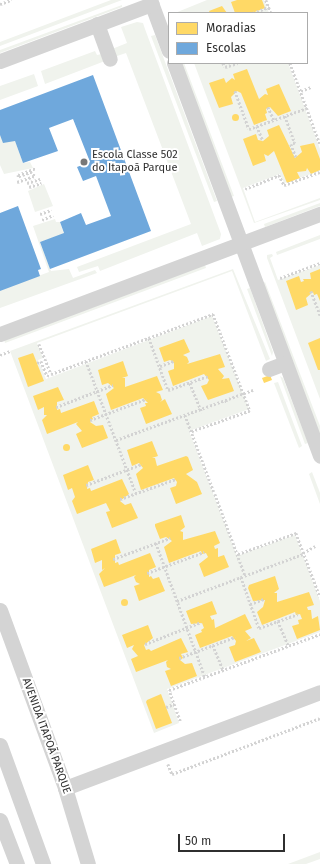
<!DOCTYPE html>
<html>
<head>
<meta charset="utf-8">
<style>
  body { margin:0 }
  #map { position:relative; width:320px; height:864px; overflow:hidden; background:#fff; font-family:"Fira Sans",sans-serif }
  div>[style] { position:absolute }
  .green>* { inset:0; background:#f0f3ed }
  .homes>* { inset:0; background:#ffd966 }
  .round { border-radius:50% }
  .schools>* { inset:0; background:#6fa8dc }
  .path>* { height:2.5px; margin-top:-1.25px; transform-origin:0; background:repeating-linear-gradient(90deg,#d3d3d3 0 2px,transparent 0 4px) }
  .minor>* { height:15px; margin:-7.5px; padding:0 7.5px; transform-origin:7.5px; border-radius:7.5px; background:#d4d4d4 }
  .dots>* { width:11px; height:11px; translate:-50% -50%; box-sizing:border-box; border:2px solid #fff; border-radius:50% }
  span { translate:-50% -50%; white-space:nowrap; text-align:center; line-height:1.15; -webkit-text-stroke:4px #fff; paint-order:stroke }
  .poi-label { font-size:11px; color:#2f2f2f }
  .left { translate:0 -50%; text-align:left }
  .street-label { font-size:11px; color:#2f2f2f }
  .legend { position:absolute; left:168px; top:12px; width:140px; height:52px; box-sizing:border-box; background:#fff; border:1px solid #acacac; margin:0; padding:5px 7px; list-style:none; font-size:12px; color:#2f2f2f }
  .legend li { display:flex; align-items:center; gap:8px; height:20px }
  .legend b { width:20px; border:1px solid #acacac }
  .scale { position:absolute; left:178px; top:834px; width:107px; height:18px; box-sizing:border-box; border:2px solid #2f2f2f; border-top:0; padding-left:5px; font-size:12px; line-height:14px; white-space:nowrap; color:#2f2f2f; -webkit-text-stroke:3px #fff; paint-order:stroke }
</style>
</head>
<body>
<div id="map">
  <div class="green">
    <div style="clip-path:polygon(111px 0,122px 0,0 46px,0 42px)"></div>
    <div style="clip-path:polygon(207px 0,264px 0,269px 13px,175px 13px)"></div>
    <div style="clip-path:polygon(122px 5px,122px 7px,0 53px,0 50px)"></div>
    <div style="clip-path:polygon(137px 22px,143px 23px,145px 29px,221px 234px,220px 239px,202px 246px,197px 233px,100px 271px,98px 266px,79px 272px,77px 267px,191px 224px,126px 53px,114px 57px,112px 49px,127px 43px,121px 27px)"></div>
    <div style="clip-path:polygon(155px 35px,217px 201px,214px 202px,151px 36px)"></div>
    <div style="clip-path:polygon(95px 51px,97px 55px,102px 54px,105px 61px,45px 84px,41px 71px)"></div>
    <div style="clip-path:polygon(180px 63px,184px 63px,234px 196px,231px 197px)"></div>
    <div style="clip-path:polygon(194px 63px,288px 63px,320px 149px,320px 171px,284px 183px,280px 174px,243px 188px,255px 222px,320px 198px,320px 200px,254px 223px)"></div>
    <div style="clip-path:polygon(34px 74px,38px 86px,0 100px,0 86px)"></div>
    <div style="clip-path:polygon(0 135px,15px 141px,23px 163px,30px 162px,33px 168px,4px 174px,0 165px)"></div>
    <div style="clip-path:polygon(44px 184px,53px 206px,35px 212px,28px 191px)"></div>
    <div style="clip-path:polygon(320px 203px,320px 206px,265px 227px,264px 224px)"></div>
    <div style="clip-path:polygon(55px 219px,56px 222px,60px 222px,64px 234px,40px 242px,51px 271px,69px 269px,73px 278px,95px 270px,97px 273px,0 308px,0 290px,49px 272px,33px 226px)"></div>
    <div style="clip-path:polygon(320px 235px,320px 239px,277px 255px,276px 252px)"></div>
    <div style="clip-path:polygon(272px 254px,273px 256px,270px 258px,278px 280px,320px 265px,320px 399px,267px 258px,267px 255px)"></div>
    <div style="clip-path:polygon(205px 265px,206px 268px,5px 343px,4px 340px)"></div>
    <div style="clip-path:polygon(233px 269px,270px 359px,266px 361px,232px 271px,37px 343px,43px 358px,38px 360px,46px 379px,212px 316px,249px 409px,189px 431px,237px 556px,295px 535px,320px 601px,320px 632px,167px 689px,179px 723px,154px 733px,10px 351px)"></div>
    <div style="clip-path:polygon(265px 282px,320px 426px,320px 437px,262px 284px)"></div>
    <div style="clip-path:polygon(250px 288px,273px 352px,272px 356px,247px 289px)"></div>
    <div style="clip-path:polygon(280px 376px,283px 378px,308px 443px,305px 444px)"></div>
    <div style="clip-path:polygon(278px 382px,302px 446px,299px 448px,274px 383px)"></div>
    <div style="clip-path:polygon(312px 472px,320px 493px,320px 504px,309px 474px)"></div>
    <div style="clip-path:polygon(320px 852px,320px 859px,306px 864px,288px 864px)"></div>
  </div>
  <div class="homes">
    <div style="clip-path:polygon(237px 0,262px 0,265px 8px,252px 13px,235px 13px,231px 2px)"></div>
    <div style="clip-path:polygon(222px 6px,227px 13px,210px 13px,209px 11px)"></div>
    <div style="clip-path:polygon(247px 69px,259px 99px,265px 94px,268px 95px,266px 89px,279px 84px,291px 111px,278px 116px,270px 107px,266px 109px,267px 113px,265px 114px,267px 120px,254px 125px,241px 93px,237px 91px,231px 97px,233px 104px,219px 108px,209px 83px,224px 78px,226px 83px,232px 78px,235px 80px,233px 74px)"></div>
    <div class="round" style="left:231.5px;top:113.5px;width:7px;height:7px"></div>
    <div style="clip-path:polygon(279px 125px,295px 158px,302px 152px,300px 146px,314px 143px,320px 159px,320px 170px,311px 174px,307px 168px,306px 171px,297px 172px,300px 178px,287px 183px,274px 151px,268px 156px,264px 154px,266px 161px,253px 166px,243px 139px,256px 134px,258px 140px,263px 141px,269px 136px,267px 130px)"></div>
    <div style="clip-path:polygon(320px 269px,320px 301px,317px 294px,314px 295px,313px 292px,306px 298px,308px 305px,296px 310px,286px 281px,299px 276px,301px 282px,304px 281px,303px 279px,311px 279px,310px 273px)"></div>
    <div style="clip-path:polygon(320px 338px,320px 370px,318px 370px,308px 343px)"></div>
    <div style="clip-path:polygon(184px 339px,190px 352px,183px 355px,187px 357px,189px 362px,187px 364px,220px 354px,225px 367px,218px 369px,224px 376px,222px 379px,229px 378px,234px 391px,208px 400px,201px 386px,207px 384px,209px 380px,204px 374px,173px 386px,168px 371px,174px 369px,174px 362px,170px 360px,164px 362px,159px 348px)"></div>
    <div style="clip-path:polygon(33px 353px,44px 381px,28px 387px,18px 358px)"></div>
    <div style="clip-path:polygon(123px 361px,128px 376px,122px 378px,125px 378px,125px 387px,157px 376px,163px 390px,156px 392px,160px 394px,162px 400px,160px 402px,165px 399px,172px 414px,146px 424px,140px 408px,146px 406px,145px 403px,148px 403px,143px 398px,111px 410px,106px 394px,114px 388px,108px 383px,102px 385px,98px 370px)"></div>
    <div style="clip-path:polygon(270px 375px,272px 380px,264px 383px,262px 378px)"></div>
    <div style="clip-path:polygon(58px 387px,64px 400px,57px 402px,57px 410px,60px 409px,61px 413px,94px 401px,99px 414px,92px 417px,93px 419px,90px 422px,96px 426px,103px 425px,108px 438px,82px 448px,76px 434px,82px 431px,76px 424px,78px 422px,47px 434px,42px 420px,47px 415px,44px 415px,44px 407px,38px 410px,33px 396px)"></div>
    <div style="clip-path:polygon(152px 441px,158px 456px,152px 458px,155px 458px,157px 466px,186px 456px,188px 457px,193px 470px,186px 474px,197px 482px,202px 494px,176px 504px,170px 488px,176px 486px,177px 482px,174px 478px,141px 490px,136px 474px,143px 468px,139px 463px,132px 466px,127px 450px)"></div>
    <div class="round" style="left:62.5px;top:443.5px;width:7px;height:7px"></div>
    <div style="clip-path:polygon(88px 465px,94px 480px,88px 482px,87px 489px,90px 488px,91px 491px,122px 479px,129px 494px,120px 501px,125px 505px,131px 503px,138px 518px,112px 528px,106px 512px,110px 511px,106px 503px,77px 514px,72px 501px,75px 497px,72px 488px,68px 490px,63px 475px)"></div>
    <div style="clip-path:polygon(181px 515px,185px 527px,180px 531px,183px 532px,183px 540px,215px 531px,220px 543px,214px 546px,215px 549px,218px 548px,218px 557px,224px 555px,229px 567px,204px 577px,199px 564px,208px 557px,206px 553px,202px 554px,201px 551px,169px 563px,164px 547px,172px 541px,166px 537px,160px 539px,155px 526px,155px 524px)"></div>
    <div style="clip-path:polygon(116px 539px,121px 553px,115px 555px,115px 563px,118px 562px,119px 565px,150px 553px,156px 567px,149px 570px,149px 577px,151px 576px,153px 579px,159px 577px,165px 591px,139px 601px,134px 586px,140px 584px,136px 582px,134px 577px,136px 575px,104px 587px,99px 574px,105px 568px,102px 570px,102px 560px,95px 563px,91px 549px)"></div>
    <div style="clip-path:polygon(275px 576px,279px 589px,274px 593px,277px 593px,277px 602px,309px 592px,314px 605px,307px 607px,308px 610px,311px 610px,312px 619px,318px 616px,320px 630px,297px 639px,292px 626px,299px 624px,298px 620px,302px 619px,300px 614px,296px 615px,295px 612px,262px 625px,257px 612px,263px 607px,265px 600px,253px 601px,248px 588px,249px 585px)"></div>
    <div class="round" style="left:120.5px;top:598.5px;width:7px;height:7px"></div>
    <div style="clip-path:polygon(212px 601px,217px 614px,210px 616px,212px 620px,214px 619px,215px 628px,245px 614px,252px 628px,245px 631px,251px 638px,246px 641px,254px 638px,261px 652px,235px 662px,229px 647px,235px 645px,236px 641px,232px 636px,200px 648px,195px 635px,202px 632px,201px 630px,204px 628px,202px 623px,191px 624px,186px 611px)"></div>
    <div style="clip-path:polygon(148px 625px,153px 638px,144px 645px,146px 650px,149px 649px,151px 651px,181px 638px,188px 652px,181px 654px,183px 658px,180px 660px,185px 664px,192px 663px,197px 676px,171px 686px,165px 671px,171px 669px,167px 667px,166px 662px,168px 660px,136px 672px,131px 659px,138px 656px,132px 649px,134px 645px,127px 648px,122px 635px)"></div>
    <div style="clip-path:polygon(161px 694px,172px 723px,156px 729px,146px 702px,147px 700px)"></div>
  </div>
  <div class="schools">
    <div style="clip-path:polygon(93px 75px,151px 231px,50px 269px,40px 242px,64px 233px,60px 222px,81px 213px,86px 225px,111px 216px,96px 176px,83px 181px,77px 167px,90px 162px,73px 119px,49px 128px,58px 151px,23px 163px,15px 141px,3px 143px,0 135px,0 110px)"></div>
    <div style="clip-path:polygon(18px 206px,41px 269px,38px 270px,40px 276px,0 291px,0 213px)"></div>
  </div>
  <div class="path">
    <div style="left:266px;top:0;width:14px;rotate:69deg"></div>
    <div style="left:0;top:4px;width:12px;rotate:-20deg"></div>
    <div style="left:253px;top:13px;width:17px;rotate:-21deg"></div>
    <div style="left:223px;top:63px;width:4px;rotate:63deg"></div>
    <div style="left:225px;top:67px;width:13px;rotate:-18deg"></div>
    <div style="left:290px;top:63px;width:86px;rotate:69.7deg"></div>
    <div style="left:235px;top:91px;width:40px;rotate:69.8deg"></div>
    <div style="left:249px;top:129px;width:62px;rotate:-19.9deg"></div>
    <div style="left:301px;top:91px;width:11px;rotate:-22deg"></div>
    <div style="left:268px;top:107px;width:14px;rotate:65deg"></div>
    <div style="left:285px;top:116px;width:29px;rotate:70deg"></div>
    <div style="left:295px;top:143px;width:4px;rotate:166deg"></div>
    <div style="left:291px;top:144px;width:14px;rotate:69deg"></div>
    <div style="left:257px;top:126px;width:16px;rotate:68deg"></div>
    <div style="left:17px;top:182px;width:18px;rotate:-19deg"></div>
    <div style="left:34px;top:176px;width:4px;rotate:-117deg"></div>
    <div style="left:32px;top:172px;width:15px;rotate:160deg"></div>
    <div style="left:18px;top:177px;width:2px;rotate:-90deg"></div>
    <div style="left:18px;top:175px;width:19px;rotate:-21deg"></div>
    <div style="left:27px;top:183px;width:14px;rotate:-17deg"></div>
    <div style="left:29px;top:187px;width:13px;rotate:-18deg"></div>
    <div style="left:245px;top:189px;width:37px;rotate:-22deg"></div>
    <div style="left:279px;top:175px;width:11px;rotate:63deg"></div>
    <div style="left:284px;top:185px;width:38px;rotate:-20deg"></div>
    <div style="left:40px;top:214px;width:12px;rotate:-20deg"></div>
    <div style="left:42px;top:220px;width:12px;rotate:-24deg"></div>
    <div style="left:280px;top:278px;width:43px;rotate:-20.6deg"></div>
    <div style="left:311px;top:291px;width:26px;rotate:69deg"></div>
    <div style="left:149px;top:338px;width:55px;rotate:69.9deg"></div>
    <div style="left:168px;top:390px;width:42px;rotate:-19.3deg"></div>
    <div style="left:39px;top:344px;width:32px;rotate:68deg"></div>
    <div style="left:51px;top:374px;width:173px;rotate:-20.3deg"></div>
    <div style="left:213px;top:314px;width:104px;rotate:69.1deg"></div>
    <div style="left:250px;top:411px;width:63px;rotate:160.4deg"></div>
    <div style="left:0;top:355px;width:11px;rotate:-22deg"></div>
    <div style="left:86px;top:361px;width:141px;rotate:69.3deg"></div>
    <div style="left:37px;top:363px;width:4px;rotate:-27deg"></div>
    <div style="left:41px;top:361px;width:16px;rotate:68deg"></div>
    <div style="left:47px;top:376px;width:4px;rotate:-27deg"></div>
    <div style="left:160px;top:366px;width:15px;rotate:-20deg"></div>
    <div style="left:190px;top:383px;width:32px;rotate:68deg"></div>
    <div style="left:226px;top:400px;width:3px;rotate:72deg"></div>
    <div style="left:56px;top:407px;width:61px;rotate:-21.1deg"></div>
    <div style="left:185px;top:415px;width:82px;rotate:69.4deg"></div>
    <div style="left:90px;top:420px;width:60px;rotate:-20.6deg"></div>
    <div style="left:116px;top:440px;width:146px;rotate:-20.1deg"></div>
    <div style="left:86px;top:485px;width:60px;rotate:-20.6deg"></div>
    <div style="left:215px;top:494px;width:86px;rotate:69.7deg"></div>
    <div style="left:120px;top:499px;width:59px;rotate:-19.7deg"></div>
    <div style="left:156px;top:543px;width:143px;rotate:69.9deg"></div>
    <div style="left:303px;top:553px;width:14px;rotate:-30deg"></div>
    <div style="left:238px;top:554px;width:62px;rotate:-19.9deg"></div>
    <div style="left:296px;top:533px;width:68px;rotate:69.4deg"></div>
    <div style="left:113px;top:559px;width:61px;rotate:-20.2deg"></div>
    <div style="left:147px;top:573px;width:61px;rotate:-20.2deg"></div>
    <div style="left:241px;top:577px;width:54px;rotate:70.6deg"></div>
    <div style="left:259px;top:628px;width:41px;rotate:-19.7deg"></div>
    <div style="left:177px;top:601px;width:134px;rotate:-20.5deg"></div>
    <div style="left:250px;top:604px;width:15px;rotate:-20deg"></div>
    <div style="left:278px;top:621px;width:26px;rotate:67deg"></div>
    <div style="left:145px;top:644px;width:60px;rotate:-21.4deg"></div>
    <div style="left:213px;top:645px;width:27px;rotate:68deg"></div>
    <div style="left:179px;top:658px;width:60px;rotate:-20.6deg"></div>
    <div style="left:166px;top:707px;width:9px;rotate:-21deg"></div>
    <div style="left:180px;top:721px;width:33px;rotate:-110deg"></div>
    <div style="left:169px;top:690px;width:161px;rotate:-20.3deg"></div>
    <div style="left:168px;top:764px;width:11px;rotate:68deg"></div>
    <div style="left:172px;top:774px;width:158px;rotate:-20.7deg"></div>
  </div>
  <div class="minor">
    <div style="left:150px;top:0;width:54px;rotate:69.6deg"></div>
    <div style="left:97px;top:24px;width:37px;rotate:70deg"></div>
    <div style="left:0;top:61px;width:162px;rotate:-20.6deg"></div>
    <div style="left:174px;top:63px;width:419px;rotate:69.6deg"></div>
    <div style="left:0;top:334px;width:342px;rotate:-20.6deg"></div>
    <div style="left:269px;top:369px;width:17px;rotate:-21deg"></div>
    <div style="left:0;top:610px;width:189px;rotate:69.9deg"></div>
    <div style="left:65px;top:788px;width:79px;rotate:73.2deg"></div>
    <div style="left:0;top:745px;width:127px;rotate:70.1deg"></div>
    <div style="left:65px;top:788px;width:272px;rotate:-20.6deg"></div>
    <div style="left:0;top:820px;width:47px;rotate:68.9deg"></div>
  </div>
  <div class="dots">
    <div style="left:84px;top:162px;background:#787878"></div>
  </div>
  <div class="poi-label">
    <span class="left" style="left:92px;top:162px">Escola Classe 502<br>do Itapoã Parque</span>
  </div>
  <div class="street-label">
    <span style="left:46px;top:736px;rotate:70deg">AVENIDA ITAPOÃ PARQUE</span>
  </div>
  <ul class="legend">
  <li><b style="height:11px;background:#ffd966"></b>Moradias</li>
  <li><b style="height:11px;background:#6fa8dc"></b>Escolas</li>
  </ul>
  <div class="scale">50 m</div>
</div>
</body>
</html>
